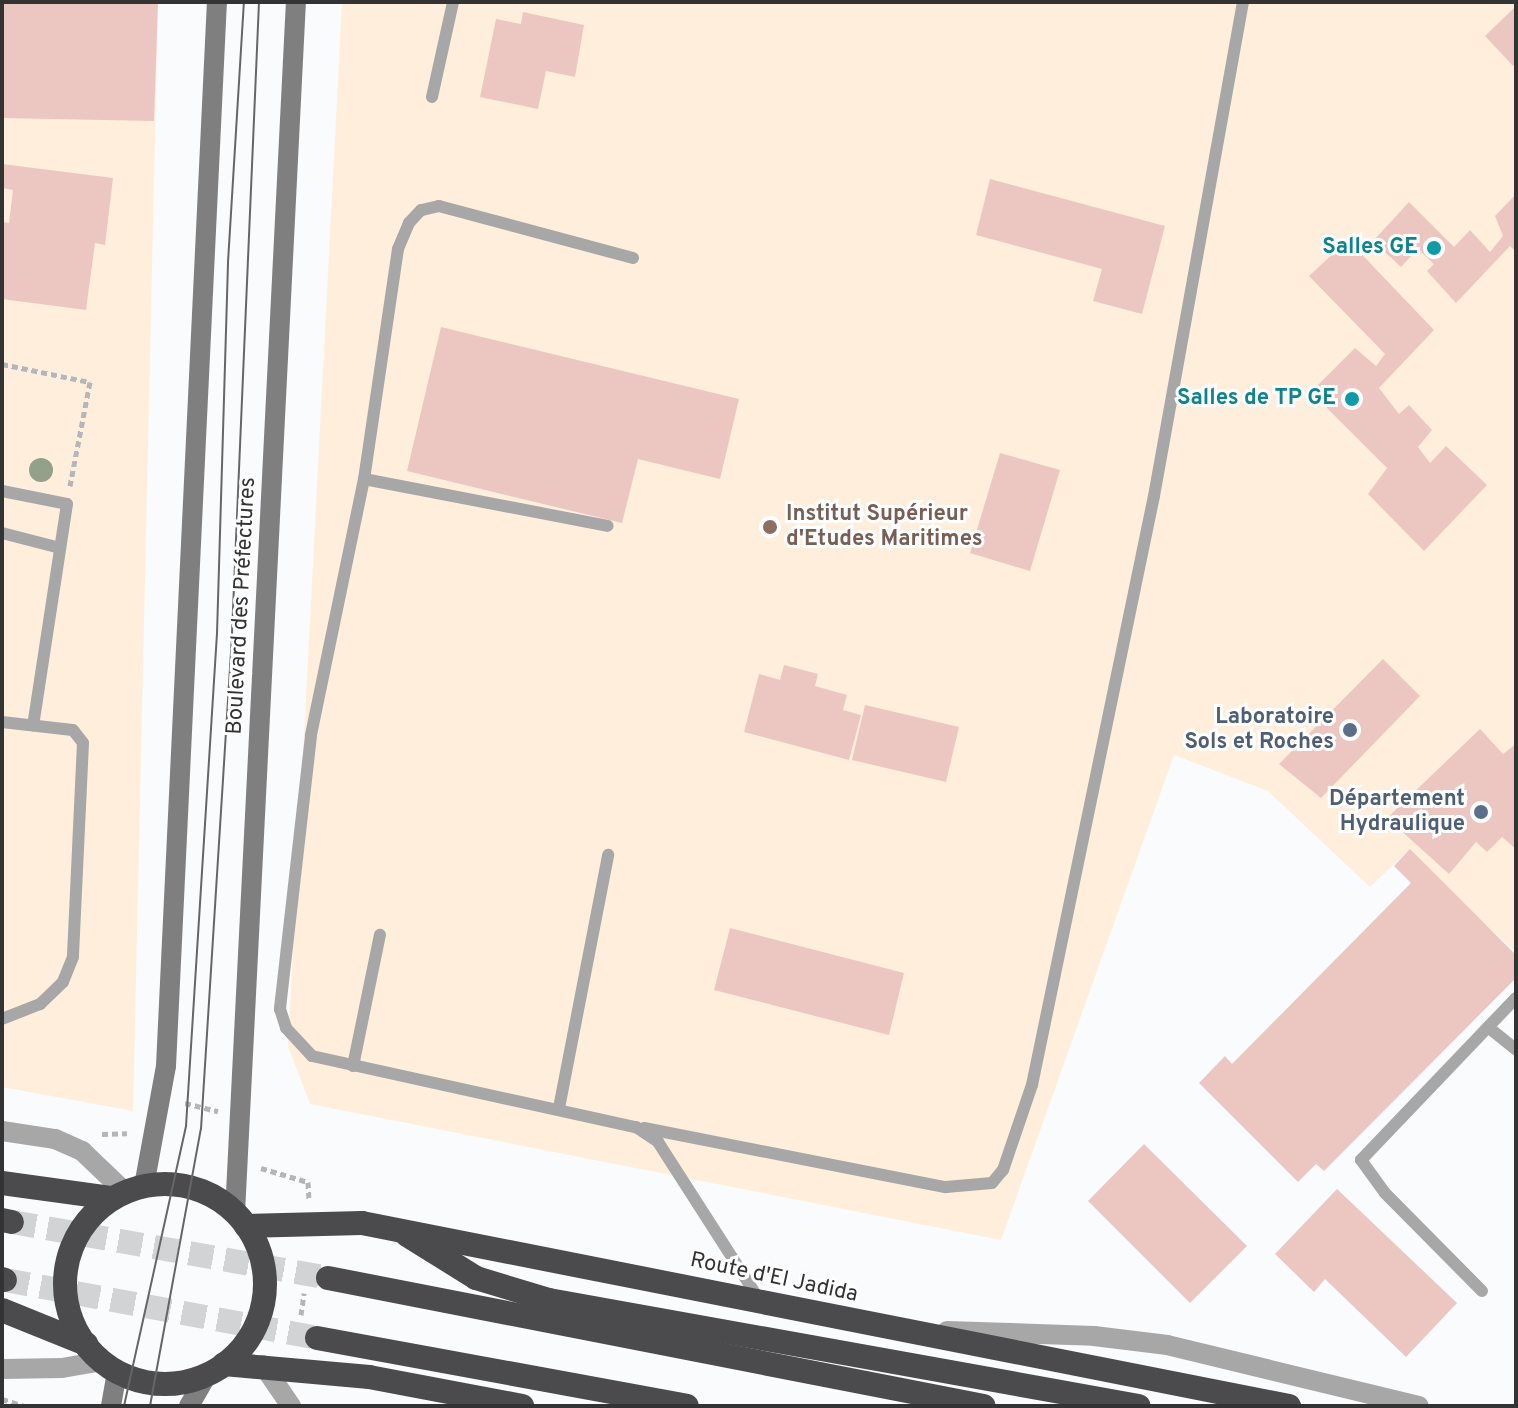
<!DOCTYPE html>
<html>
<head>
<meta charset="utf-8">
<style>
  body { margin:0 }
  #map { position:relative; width:1518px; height:1408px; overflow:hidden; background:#fafbfd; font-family:Overpass,sans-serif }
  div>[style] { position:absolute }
  .commercial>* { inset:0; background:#ffeedc }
  .building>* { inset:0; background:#ecc7c2 }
  .highway-tunnel>* { height:24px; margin-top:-12px; transform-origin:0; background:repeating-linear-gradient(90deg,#d2d3d5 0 24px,transparent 0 36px) }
  .path>* { height:5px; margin-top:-2.5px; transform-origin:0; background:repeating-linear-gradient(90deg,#b5b6b8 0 6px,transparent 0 10px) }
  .lane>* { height:12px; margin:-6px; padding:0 6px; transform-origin:6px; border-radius:6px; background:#a7a7a8 }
  .street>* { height:20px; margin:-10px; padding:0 10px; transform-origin:10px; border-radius:10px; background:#a7a7a8 }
  .secondary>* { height:20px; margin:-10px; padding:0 10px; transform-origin:10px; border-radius:10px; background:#7f7f80 }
  .highway>* { height:24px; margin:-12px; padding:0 12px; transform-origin:12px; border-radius:12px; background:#4b4b4d }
  .highway>.ring { margin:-12px; padding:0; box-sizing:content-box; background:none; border:24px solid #4b4b4d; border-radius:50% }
  .tram>* { height:2px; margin:-1px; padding:0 1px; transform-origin:1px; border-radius:1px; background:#666667 }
  .trees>* { width:24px; height:24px; margin:-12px; border-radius:50%; background:#93a18a }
  .dots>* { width:22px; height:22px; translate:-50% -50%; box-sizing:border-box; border:4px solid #fff; border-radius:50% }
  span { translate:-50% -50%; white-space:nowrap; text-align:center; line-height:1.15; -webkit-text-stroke:6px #fff; paint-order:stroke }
  .culture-label { font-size:22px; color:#0d838f; font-weight:700 }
  .right { translate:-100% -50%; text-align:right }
  .education-label { font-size:22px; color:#785e54; font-weight:700 }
  .left { translate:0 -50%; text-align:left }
  .street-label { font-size:22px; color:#333334 }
  .service-label { font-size:22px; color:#4e5e75; font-weight:700 }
  .frame { position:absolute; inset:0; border:4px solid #333334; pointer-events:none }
</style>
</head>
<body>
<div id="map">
  <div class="commercial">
    <div style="clip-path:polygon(2px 2px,158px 2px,133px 1111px,2px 1087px)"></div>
    <div style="clip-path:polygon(342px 2px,1516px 2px,1516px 952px,1406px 853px,1370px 887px,1268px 791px,1174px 755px,1001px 1240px,310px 1104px,288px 1046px)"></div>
  </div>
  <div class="building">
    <div style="clip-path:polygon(2px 2px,158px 2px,154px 121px,2px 118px)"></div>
    <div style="clip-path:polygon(1516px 6px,1516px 63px,1513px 66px,1485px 36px)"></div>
    <div style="clip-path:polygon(523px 12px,584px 25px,575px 77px,546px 71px,538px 109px,480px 97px,496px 19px,521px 24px)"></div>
    <div style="clip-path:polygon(2px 164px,113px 178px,105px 245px,95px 243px,86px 310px,2px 299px,2px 222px,9px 223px,13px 190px,2px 188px)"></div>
    <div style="clip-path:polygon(990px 179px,1165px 226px,1142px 314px,1093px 301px,1102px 269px,976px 235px)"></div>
    <div style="clip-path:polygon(1516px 194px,1516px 252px,1510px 246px,1456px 303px,1427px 271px,1434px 264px,1418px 249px,1401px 267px,1373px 241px,1409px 202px,1454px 247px,1470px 230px,1490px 252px,1503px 236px,1495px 216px)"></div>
    <div style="clip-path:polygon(1348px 240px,1434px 330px,1379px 388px,1399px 414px,1409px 405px,1432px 430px,1418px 447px,1430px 463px,1446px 446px,1487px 485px,1424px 551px,1368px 494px,1387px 468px,1311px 392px,1355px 348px,1376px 366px,1385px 354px,1309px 276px)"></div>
    <div style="clip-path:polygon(441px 327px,739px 399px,720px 479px,638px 459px,622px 523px,407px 471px)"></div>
    <div style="clip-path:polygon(1000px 453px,1060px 470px,1030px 571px,970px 553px)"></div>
    <div style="clip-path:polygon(1383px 659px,1420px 696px,1321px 798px,1279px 764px)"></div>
    <div style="clip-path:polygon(784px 665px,818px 674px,815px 686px,847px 695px,843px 710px,861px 715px,849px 760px,744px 732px,759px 674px,780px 680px)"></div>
    <div style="clip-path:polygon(865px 705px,959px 727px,946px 782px,852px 760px)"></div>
    <div style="clip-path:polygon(1480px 729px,1503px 754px,1516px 744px,1516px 849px,1502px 837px,1487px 852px,1476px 842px,1449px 874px,1387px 818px)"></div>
    <div style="clip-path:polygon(1410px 849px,1516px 955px,1516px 978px,1324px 1171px,1316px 1164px,1298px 1182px,1199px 1083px,1225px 1056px,1232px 1064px,1411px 883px,1394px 866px)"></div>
    <div style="clip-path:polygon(730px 928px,904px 973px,889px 1035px,714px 990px)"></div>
    <div style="clip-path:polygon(1144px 1144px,1247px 1246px,1190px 1303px,1088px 1201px)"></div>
    <div style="clip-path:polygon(1337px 1189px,1457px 1303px,1406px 1357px,1325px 1279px,1314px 1292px,1275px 1254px)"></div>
  </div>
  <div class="highway-tunnel">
    <div style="left:12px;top:1222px;width:321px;rotate:10deg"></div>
    <div style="left:5px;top:1280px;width:317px;rotate:10.5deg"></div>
  </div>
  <div class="path">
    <div style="left:2px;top:364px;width:90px;rotate:11.6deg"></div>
    <div style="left:90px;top:382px;width:106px;rotate:100.9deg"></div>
    <div style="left:185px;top:1103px;width:34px;rotate:14deg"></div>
    <div style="left:102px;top:1134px;width:25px;rotate:-2deg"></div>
    <div style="left:261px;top:1168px;width:49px;rotate:16.6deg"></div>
    <div style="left:308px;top:1182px;width:18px;rotate:87deg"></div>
    <div style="left:301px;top:1315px;width:22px;rotate:-82deg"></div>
    <div style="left:2px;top:1399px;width:24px;rotate:17deg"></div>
  </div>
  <div class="lane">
    <div style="left:432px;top:97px;width:97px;rotate:-77.5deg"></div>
    <div style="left:633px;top:258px;width:201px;rotate:-165deg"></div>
    <div style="left:439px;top:206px;width:18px;rotate:167deg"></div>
    <div style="left:421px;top:210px;width:18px;rotate:133deg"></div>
    <div style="left:409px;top:223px;width:28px;rotate:113deg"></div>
    <div style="left:398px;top:249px;width:232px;rotate:98.4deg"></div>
    <div style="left:364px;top:479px;width:262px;rotate:101.7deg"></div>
    <div style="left:311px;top:736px;width:275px;rotate:96.5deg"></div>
    <div style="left:280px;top:1009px;width:20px;rotate:72deg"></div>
    <div style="left:286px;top:1028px;width:38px;rotate:47deg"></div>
    <div style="left:312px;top:1056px;width:332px;rotate:12.4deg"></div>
    <div style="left:636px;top:1127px;width:27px;rotate:34deg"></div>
    <div style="left:658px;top:1142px;width:185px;rotate:57.3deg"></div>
    <div style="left:364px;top:479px;width:248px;rotate:10.9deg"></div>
    <div style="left:2px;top:491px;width:66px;rotate:11.3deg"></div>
    <div style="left:67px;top:504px;width:224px;rotate:98.7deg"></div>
    <div style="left:2px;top:533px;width:60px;rotate:14.5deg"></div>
    <div style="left:2px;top:722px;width:71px;rotate:6.4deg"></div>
    <div style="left:73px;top:730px;width:16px;rotate:52deg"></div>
    <div style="left:83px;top:743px;width:214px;rotate:92.7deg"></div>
    <div style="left:73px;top:957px;width:27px;rotate:112deg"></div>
    <div style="left:63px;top:982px;width:32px;rotate:136deg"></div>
    <div style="left:40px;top:1004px;width:41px;rotate:158.5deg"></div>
    <div style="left:1488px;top:1027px;width:36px;rotate:39deg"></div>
    <div style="left:353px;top:1066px;width:134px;rotate:-78.4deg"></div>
    <div style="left:559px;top:1108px;width:258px;rotate:-79deg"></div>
    <div style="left:644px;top:1128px;width:308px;rotate:11.1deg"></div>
    <div style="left:946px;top:1187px;width:46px;rotate:-5deg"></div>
    <div style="left:992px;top:1183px;width:17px;rotate:-50deg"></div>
    <div style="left:1003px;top:1170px;width:90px;rotate:-71.2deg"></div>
    <div style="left:1032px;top:1085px;width:602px;rotate:-78.3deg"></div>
    <div style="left:1154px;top:496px;width:502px;rotate:-79.79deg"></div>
    <div style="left:1482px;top:1291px;width:138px;rotate:-134.7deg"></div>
    <div style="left:1385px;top:1193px;width:41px;rotate:-126deg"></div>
    <div style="left:1361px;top:1160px;width:224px;rotate:-46.3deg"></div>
  </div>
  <div class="street">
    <div style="left:2px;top:1131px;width:54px;rotate:8.6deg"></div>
    <div style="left:55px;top:1139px;width:30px;rotate:24deg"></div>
    <div style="left:82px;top:1151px;width:59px;rotate:43.6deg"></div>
    <div style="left:947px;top:1331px;width:147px;rotate:1.9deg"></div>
    <div style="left:1094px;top:1336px;width:74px;rotate:7deg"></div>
    <div style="left:1167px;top:1345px;width:259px;rotate:13.6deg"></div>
    <div style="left:263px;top:1365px;width:50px;rotate:55.7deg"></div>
    <div style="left:2px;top:1369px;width:60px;rotate:-1deg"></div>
    <div style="left:62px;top:1368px;width:40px;rotate:-10deg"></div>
  </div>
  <div class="secondary">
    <div style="left:144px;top:1186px;width:122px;rotate:-79.6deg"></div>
    <div style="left:166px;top:1066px;width:1065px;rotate:-87.26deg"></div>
    <div style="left:235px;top:1213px;width:1213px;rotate:-87.12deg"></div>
    <div style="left:111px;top:1406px;width:36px;rotate:-80deg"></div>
    <div style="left:189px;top:1406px;width:38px;rotate:-60deg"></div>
  </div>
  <div class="highway">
    <div style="left:2px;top:1183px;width:111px;rotate:7.8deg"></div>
    <div class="ring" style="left:65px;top:1184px;width:176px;height:176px"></div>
    <div style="left:2px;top:1220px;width:10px;rotate:11deg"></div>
    <div style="left:246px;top:1226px;width:116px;rotate:-1.5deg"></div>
    <div style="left:362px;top:1223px;width:945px;rotate:11.17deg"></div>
    <div style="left:407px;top:1235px;width:81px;rotate:31.9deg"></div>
    <div style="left:476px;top:1278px;width:76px;rotate:16.8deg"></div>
    <div style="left:549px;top:1300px;width:599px;rotate:10.19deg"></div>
    <div style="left:328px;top:1278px;width:668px;rotate:11.04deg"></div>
    <div style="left:2px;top:1279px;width:3px;rotate:18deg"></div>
    <div style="left:2px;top:1310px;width:91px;rotate:22deg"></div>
    <div style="left:317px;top:1338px;width:376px;rotate:10.4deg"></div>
    <div style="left:224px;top:1364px;width:146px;rotate:5.1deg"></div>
    <div style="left:369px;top:1377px;width:156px;rotate:10.7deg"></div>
  </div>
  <div class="tram">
    <div style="left:124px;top:1406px;width:287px;rotate:-77.5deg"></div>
    <div style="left:186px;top:1126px;width:493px;rotate:-86.4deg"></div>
    <div style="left:217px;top:634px;width:372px;rotate:-88.3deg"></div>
    <div style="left:228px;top:262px;width:260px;rotate:-86.5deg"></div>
    <div style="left:150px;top:1406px;width:282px;rotate:-79.6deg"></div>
    <div style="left:201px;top:1129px;width:497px;rotate:-86.4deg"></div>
    <div style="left:232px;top:633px;width:632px;rotate:-87.55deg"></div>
  </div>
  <div class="trees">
    <div style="left:41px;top:470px"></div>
  </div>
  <div class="dots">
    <div style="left:1434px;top:248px;background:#0f9aa8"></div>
    <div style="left:1352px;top:399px;background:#0f9aa8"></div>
    <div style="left:770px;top:527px;background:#8d6e63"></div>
    <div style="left:1350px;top:730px;background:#5c6f8a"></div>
    <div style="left:1481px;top:812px;background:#5c6f8a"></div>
  </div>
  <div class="culture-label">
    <span class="right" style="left:1418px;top:248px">Salles GE</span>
    <span class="right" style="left:1336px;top:399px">Salles de TP GE</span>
  </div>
  <div class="education-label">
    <span class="left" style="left:786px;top:527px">Institut Supérieur<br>d'Etudes Maritimes</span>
  </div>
  <div class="street-label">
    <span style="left:242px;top:606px;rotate:-87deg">Boulevard des Préfectures</span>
    <span style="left:774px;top:1278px;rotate:12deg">Route d'El Jadida</span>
  </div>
  <div class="service-label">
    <span class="right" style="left:1334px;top:730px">Laboratoire<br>Sols et Roches</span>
    <span class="right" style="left:1465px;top:812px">Département<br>Hydraulique</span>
  </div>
  <div class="frame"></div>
</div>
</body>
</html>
